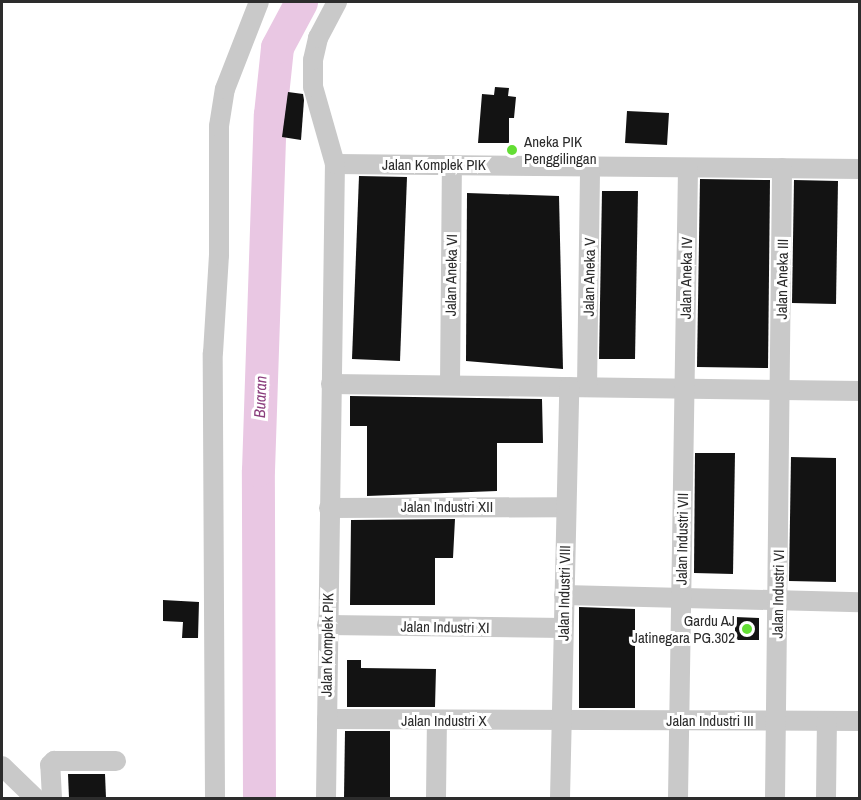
<!DOCTYPE html>
<html>
<head>
<meta charset="utf-8">
<style>
  body { margin:0 }
  #map { position:relative; width:861px; height:800px; overflow:hidden; background:#fff; font-family:"Archivo Narrow",sans-serif }
  div>[style] { position:absolute }
  .river>* { height:33px; margin:-16.5px; padding:0 16.5px; transform-origin:16.5px; border-radius:16.5px; background:#e9c7e3 }
  .building>* { inset:0; background:#131313 }
  .minor>* { height:20px; margin:-10px; padding:0 10px; transform-origin:10px; border-radius:10px; background:#c9c9c9 }
  .dots>* { width:16px; height:16px; translate:-50% -50%; box-sizing:border-box; border:3px solid #fff; border-radius:50% }
  span { translate:-50% -50%; white-space:nowrap; text-align:center; line-height:1.15; -webkit-text-stroke:6px #fff; paint-order:stroke }
  .poi-label { font-size:15px; color:#2c2c2c }
  .left { translate:0 -50%; text-align:left }
  .right { translate:-100% -50%; text-align:right }
  .street-label { font-size:15px; color:#2c2c2c }
  .water-label { font-size:16px; color:#8b3e7d; font-style:italic }
  .frame { position:absolute; inset:0; border:3px solid #2c2c2c; pointer-events:none }
</style>
</head>
<body>
<div id="map">
  <div class="river">
    <div style="left:259px;top:798px;width:328px;rotate:-90.2deg"></div>
    <div style="left:258px;top:470px;width:356px;rotate:-88.1deg"></div>
    <div style="left:270px;top:114px;width:67px;rotate:-84deg"></div>
    <div style="left:277px;top:47px;width:51px;rotate:-61.9deg"></div>
  </div>
  <div class="building">
    <div style="clip-path:polygon(495px 87px,509px 88px,508px 96px,516px 97px,514px 118px,509px 118px,509px 143px,478px 143px,482px 94px,494px 95px)"></div>
    <div style="clip-path:polygon(288px 92px,303px 94px,304px 100px,301px 140px,282px 137px)"></div>
    <div style="clip-path:polygon(627px 111px,669px 113px,667px 145px,625px 143px)"></div>
    <div style="clip-path:polygon(359px 176px,407px 177px,400px 361px,352px 359px)"></div>
    <div style="clip-path:polygon(700px 179px,770px 180px,768px 368px,697px 367px)"></div>
    <div style="clip-path:polygon(794px 180px,838px 181px,836px 304px,792px 303px)"></div>
    <div style="clip-path:polygon(602px 191px,638px 191px,635px 359px,599px 359px)"></div>
    <div style="clip-path:polygon(467px 193px,559px 196px,563px 369px,466px 361px)"></div>
    <div style="clip-path:polygon(350px 396px,542px 399px,543px 443px,497px 443px,497px 491px,367px 496px,367px 426px,350px 426px)"></div>
    <div style="clip-path:polygon(695px 453px,735px 453px,733px 574px,694px 573px)"></div>
    <div style="clip-path:polygon(791px 457px,836px 458px,836px 582px,789px 581px)"></div>
    <div style="clip-path:polygon(455px 519px,453px 558px,435px 558px,435px 605px,350px 605px,351px 520px)"></div>
    <div style="clip-path:polygon(163px 600px,199px 602px,198px 638px,182px 638px,183px 622px,163px 621px)"></div>
    <div style="clip-path:polygon(579px 607px,635px 609px,635px 708px,579px 708px)"></div>
    <div style="clip-path:polygon(735px 617px,759px 618px,759px 640px,735px 640px)"></div>
    <div style="clip-path:polygon(347px 660px,361px 660px,361px 668px,436px 669px,435px 707px,347px 707px)"></div>
    <div style="clip-path:polygon(345px 731px,390px 731px,390px 798px,344px 798px)"></div>
    <div style="clip-path:polygon(68px 774px,105px 774px,106px 798px,69px 798px)"></div>
  </div>
  <div class="minor">
    <div style="left:335px;top:164px;width:525px;rotate:0.55deg"></div>
    <div style="left:331px;top:384px;width:529px;rotate:0.76deg"></div>
    <div style="left:450px;top:385px;width:220px;rotate:-89.5deg"></div>
    <div style="left:587px;top:387px;width:220px;rotate:-89.2deg"></div>
    <div style="left:329px;top:508px;width:237px;rotate:-0.2deg"></div>
    <div style="left:564px;top:595px;width:296px;rotate:1.4deg"></div>
    <div style="left:327px;top:625px;width:236px;rotate:0.7deg"></div>
    <div style="left:327px;top:719px;width:533px;rotate:0.21deg"></div>
    <div style="left:2px;top:766px;width:46px;rotate:44.1deg"></div>
    <div style="left:52px;top:798px;width:33px;rotate:-93deg"></div>
    <div style="left:50px;top:765px;width:6px;rotate:-45deg"></div>
    <div style="left:54px;top:761px;width:62px"></div>
    <div style="left:215px;top:798px;width:445px;rotate:-90.3deg"></div>
    <div style="left:213px;top:353px;width:98px;rotate:-86.5deg"></div>
    <div style="left:219px;top:255px;width:129px;rotate:-90deg"></div>
    <div style="left:219px;top:126px;width:37px;rotate:-81deg"></div>
    <div style="left:225px;top:89px;width:93px;rotate:-68.7deg"></div>
    <div style="left:326px;top:798px;width:634px;rotate:-89.19deg"></div>
    <div style="left:335px;top:164px;width:80px;rotate:-105.9deg"></div>
    <div style="left:313px;top:87px;width:27px;rotate:-90deg"></div>
    <div style="left:313px;top:60px;width:23px;rotate:-77deg"></div>
    <div style="left:318px;top:38px;width:41px;rotate:-62.2deg"></div>
    <div style="left:436px;top:798px;width:77px;rotate:-89.3deg"></div>
    <div style="left:560px;top:798px;width:411px;rotate:-88.7deg"></div>
    <div style="left:678px;top:798px;width:630px;rotate:-89.09deg"></div>
    <div style="left:775px;top:798px;width:630px;rotate:-89.36deg"></div>
    <div style="left:826px;top:798px;width:77px;rotate:-89.3deg"></div>
  </div>
  <div class="dots">
    <div style="left:512px;top:150px;background:#63de34"></div>
    <div style="left:747px;top:629px;background:#63de34"></div>
  </div>
  <div class="poi-label">
    <span class="left" style="left:524px;top:150px">Aneka PIK<br>Penggilingan</span>
    <span class="right" style="left:735px;top:629px">Gardu AJ<br>Jatinegara PG.302</span>
  </div>
  <div class="street-label">
    <span style="left:434px;top:165px">Jalan Komplek PIK</span>
    <span style="left:451px;top:275px;rotate:-89deg">Jalan Aneka VI</span>
    <span style="left:589px;top:277px;rotate:-89deg">Jalan Aneka V</span>
    <span style="left:686px;top:278px;rotate:-89deg">Jalan Aneka IV</span>
    <span style="left:782px;top:279px;rotate:-89deg">Jalan Aneka III</span>
    <span style="left:447px;top:507px">Jalan Industri XII</span>
    <span style="left:682px;top:539px;rotate:-89deg">Jalan Industri VII</span>
    <span style="left:564px;top:593px;rotate:-89deg">Jalan Industri VIII</span>
    <span style="left:778px;top:594px;rotate:-89deg">Jalan Industri VI</span>
    <span style="left:445px;top:627px;rotate:1deg">Jalan Industri XI</span>
    <span style="left:327px;top:645px;rotate:-89deg">Jalan Komplek PIK</span>
    <span style="left:444px;top:721px">Jalan Industri X</span>
    <span style="left:710px;top:721px">Jalan Industri III</span>
  </div>
  <div class="water-label">
    <span style="left:260px;top:397px;rotate:-88deg">Buaran</span>
  </div>
  <div class="frame"></div>
</div>
</body>
</html>
